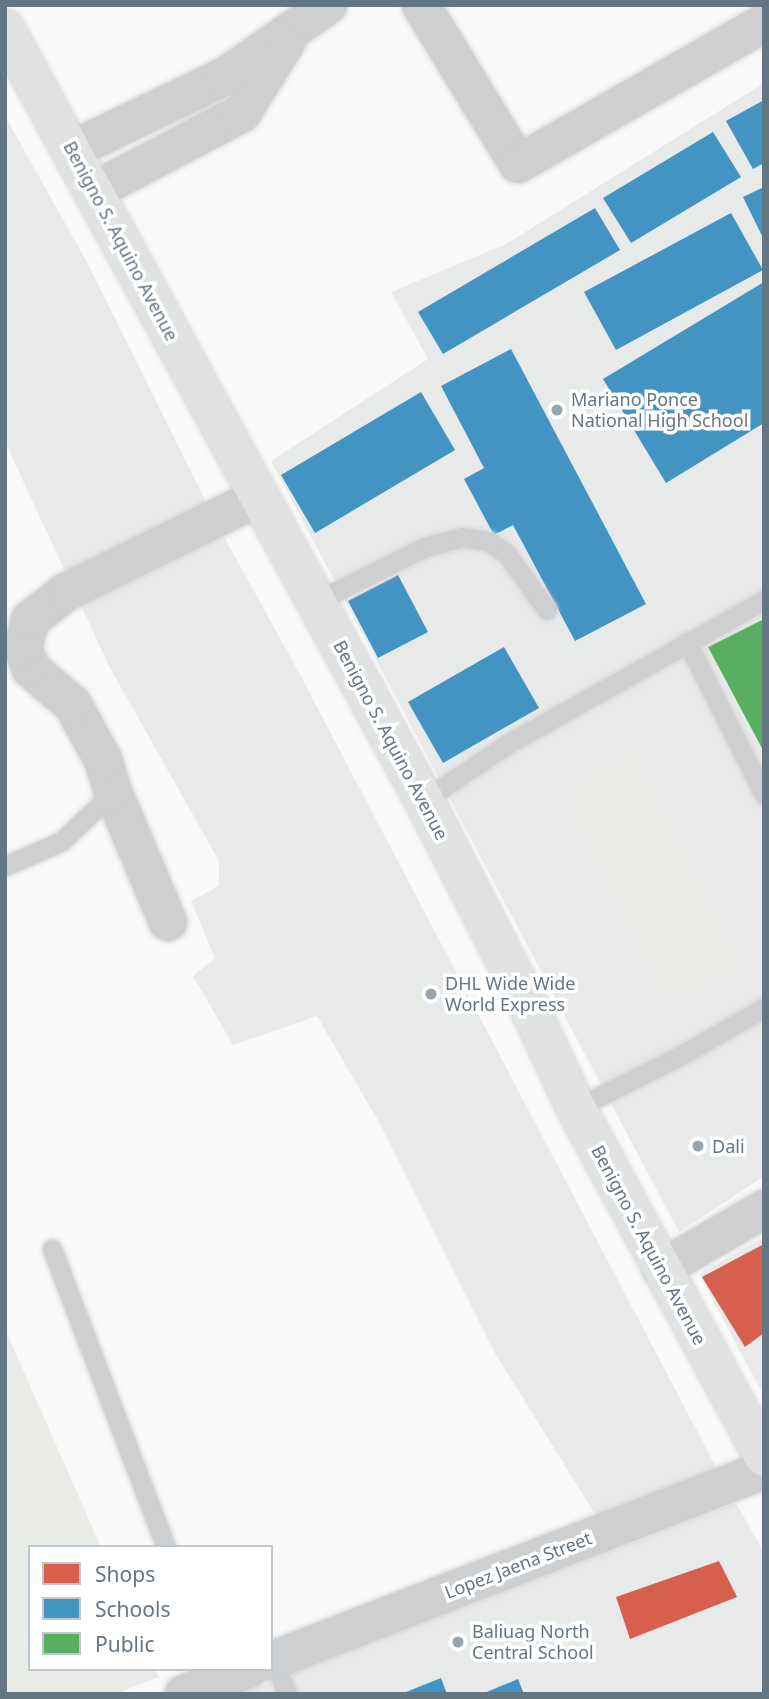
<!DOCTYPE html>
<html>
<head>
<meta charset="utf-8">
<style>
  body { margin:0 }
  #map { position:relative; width:769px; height:1699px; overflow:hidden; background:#f9f9f9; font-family:"Noto Sans",sans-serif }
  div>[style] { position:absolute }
  .built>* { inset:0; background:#e8e9e9 }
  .green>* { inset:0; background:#e8ebe6 }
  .shops>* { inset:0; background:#d6604d }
  .schools>* { inset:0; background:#4393c3 }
  .public>* { inset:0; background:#5aae61 }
  .roads { filter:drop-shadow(0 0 2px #d5d6d7) drop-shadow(0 0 2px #d5d6d7) }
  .lane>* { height:19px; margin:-9.5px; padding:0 9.5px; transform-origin:9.5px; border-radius:9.5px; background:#cecfd0 }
  .street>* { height:38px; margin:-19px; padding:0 19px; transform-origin:19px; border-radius:19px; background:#cecfd0 }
  .primary>* { height:38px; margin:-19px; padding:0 19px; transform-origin:19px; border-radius:19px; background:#e1e2e2 }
  .dots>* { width:19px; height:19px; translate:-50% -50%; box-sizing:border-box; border:4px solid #fff; border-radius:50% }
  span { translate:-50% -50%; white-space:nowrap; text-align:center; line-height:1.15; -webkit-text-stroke:7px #fff; paint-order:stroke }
  .street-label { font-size:18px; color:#657683 }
  .poi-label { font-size:18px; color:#657683 }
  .left { translate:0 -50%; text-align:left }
  .frame { position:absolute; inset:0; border:7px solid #657683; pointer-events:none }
  .legend { position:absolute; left:28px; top:1545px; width:245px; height:126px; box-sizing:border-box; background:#fff; border:2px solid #c1c8cd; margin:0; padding:9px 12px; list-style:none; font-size:21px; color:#657683 }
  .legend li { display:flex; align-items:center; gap:14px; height:35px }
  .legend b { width:35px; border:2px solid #c1c8cd }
</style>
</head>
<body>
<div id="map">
  <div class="built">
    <div style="clip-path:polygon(764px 83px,764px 1176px,679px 1232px,271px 461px,428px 359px,391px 292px,506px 244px)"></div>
    <div style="clip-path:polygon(5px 116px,88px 264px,217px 524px,297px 669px,717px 1469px,597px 1517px,496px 1355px,380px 1124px,317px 1016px,233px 1045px,193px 976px,215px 958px,191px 901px,219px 886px,219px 861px,110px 668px,5px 442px)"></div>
    <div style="clip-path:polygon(764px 1237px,764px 1396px,699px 1274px)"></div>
    <div style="clip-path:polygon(736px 1503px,764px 1553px,764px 1694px,239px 1694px)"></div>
  </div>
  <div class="green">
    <div style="clip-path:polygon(635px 755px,742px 968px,671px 1003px,565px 790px)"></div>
    <div style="clip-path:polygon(5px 1329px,101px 1547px,30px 1547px,30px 1669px,155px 1669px,159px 1677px,115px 1694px,5px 1694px)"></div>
  </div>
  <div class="shops">
    <div style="clip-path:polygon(764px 1244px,764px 1333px,745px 1347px,702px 1277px)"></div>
    <div style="clip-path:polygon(719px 1561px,737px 1597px,630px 1639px,616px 1597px)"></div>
  </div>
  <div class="schools">
    <div style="clip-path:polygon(764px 100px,764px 163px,753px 169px,726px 121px)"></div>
    <div style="clip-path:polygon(713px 132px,741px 177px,631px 243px,603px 198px)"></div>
    <div style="clip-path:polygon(764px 187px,764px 240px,743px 197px)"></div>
    <div style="clip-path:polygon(595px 208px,620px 250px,443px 354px,418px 312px)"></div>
    <div style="clip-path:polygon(731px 213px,763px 270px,616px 350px,584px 292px)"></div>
    <div style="clip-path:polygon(764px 282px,764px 423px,666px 483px,603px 379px)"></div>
    <div style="clip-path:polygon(511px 349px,646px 604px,575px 641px,513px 525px,494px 535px,464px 479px,484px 468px,441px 386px)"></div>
    <div style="clip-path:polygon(421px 392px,455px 450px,315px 533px,281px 475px)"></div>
    <div style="clip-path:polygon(398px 575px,428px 632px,378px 658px,348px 601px)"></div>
    <div style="clip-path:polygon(504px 647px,539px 708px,443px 763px,408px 702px)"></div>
    <div style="clip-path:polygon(441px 1678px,447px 1694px,401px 1694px)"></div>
    <div style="clip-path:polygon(518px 1679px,524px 1694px,482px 1694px)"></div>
  </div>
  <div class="public">
    <div style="clip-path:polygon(764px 619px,764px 752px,708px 647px)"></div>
  </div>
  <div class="roads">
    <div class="lane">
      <div style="left:317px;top:601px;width:121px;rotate:-26.6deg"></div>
      <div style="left:425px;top:547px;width:38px;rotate:-15deg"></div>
      <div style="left:462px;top:537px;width:26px;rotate:9deg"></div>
      <div style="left:488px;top:541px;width:22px;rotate:34deg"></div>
      <div style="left:506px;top:553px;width:70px;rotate:54.3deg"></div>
      <div style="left:687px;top:642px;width:171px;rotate:63.3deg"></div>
      <div style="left:424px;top:800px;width:105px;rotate:-33.7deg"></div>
      <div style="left:511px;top:742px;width:290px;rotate:-29.3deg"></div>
      <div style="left:5px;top:866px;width:62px;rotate:-23.7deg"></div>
      <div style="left:62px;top:841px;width:71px;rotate:-43.9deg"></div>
      <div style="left:576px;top:1108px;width:112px;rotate:-26.6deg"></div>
      <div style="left:676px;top:1058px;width:101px;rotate:-29.6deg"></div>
      <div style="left:52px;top:1249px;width:319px;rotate:69.1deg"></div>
      <div style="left:274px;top:1660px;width:36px;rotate:69deg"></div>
    </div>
    <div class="street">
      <div style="left:421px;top:5px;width:186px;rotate:58.6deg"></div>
      <div style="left:518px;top:164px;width:284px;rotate:-29.8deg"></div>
      <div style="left:72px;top:150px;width:171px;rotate:-25.7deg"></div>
      <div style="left:226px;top:76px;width:124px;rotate:-34.8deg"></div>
      <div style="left:94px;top:191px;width:167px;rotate:-27.8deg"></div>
      <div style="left:242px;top:113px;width:84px;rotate:-58.2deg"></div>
      <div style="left:168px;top:922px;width:141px;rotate:-112.9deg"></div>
      <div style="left:113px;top:792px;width:34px;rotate:-107deg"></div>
      <div style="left:103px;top:760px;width:63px;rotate:-118.6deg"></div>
      <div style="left:73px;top:705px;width:55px;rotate:-139.4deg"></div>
      <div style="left:31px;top:669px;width:23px;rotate:-110deg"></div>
      <div style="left:23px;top:647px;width:28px;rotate:-75deg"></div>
      <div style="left:30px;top:620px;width:46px;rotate:-37.9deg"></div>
      <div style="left:66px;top:592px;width:213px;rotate:-26.2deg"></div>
      <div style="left:661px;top:1269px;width:119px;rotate:-30.2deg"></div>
      <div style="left:271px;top:1661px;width:529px;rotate:-21.18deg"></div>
      <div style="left:184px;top:1694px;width:70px;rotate:-21deg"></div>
    </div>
    <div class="primary">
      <div style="left:5px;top:29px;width:877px;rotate:61.48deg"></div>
      <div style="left:424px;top:800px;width:225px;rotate:63deg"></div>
      <div style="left:526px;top:1000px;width:119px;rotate:65.2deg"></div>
      <div style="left:576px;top:1108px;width:396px;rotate:61.7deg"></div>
    </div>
  </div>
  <div class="dots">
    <div style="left:557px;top:410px;background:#99a4ac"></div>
    <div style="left:431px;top:994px;background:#99a4ac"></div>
    <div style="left:698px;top:1146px;background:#99a4ac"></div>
    <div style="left:458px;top:1642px;background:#99a4ac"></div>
  </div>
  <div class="street-label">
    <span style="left:121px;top:241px;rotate:62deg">Benigno S. Aquino Avenue</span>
    <span style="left:391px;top:740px;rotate:62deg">Benigno S. Aquino Avenue</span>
    <span style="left:649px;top:1245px;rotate:62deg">Benigno S. Aquino Avenue</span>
    <span style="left:518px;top:1565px;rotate:-21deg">Lopez Jaena Street</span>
  </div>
  <div class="poi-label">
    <span class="left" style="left:571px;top:410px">Mariano Ponce<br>National High School</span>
    <span class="left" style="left:445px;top:994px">DHL Wide Wide<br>World Express</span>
    <span class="left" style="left:712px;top:1146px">Dali</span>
    <span class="left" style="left:472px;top:1642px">Baliuag North<br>Central School</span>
  </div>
  <div class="frame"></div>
  <ul class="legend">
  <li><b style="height:19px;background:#d6604d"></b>Shops</li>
  <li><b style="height:19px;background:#4393c3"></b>Schools</li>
  <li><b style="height:19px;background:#5aae61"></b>Public</li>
  </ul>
</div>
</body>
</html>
